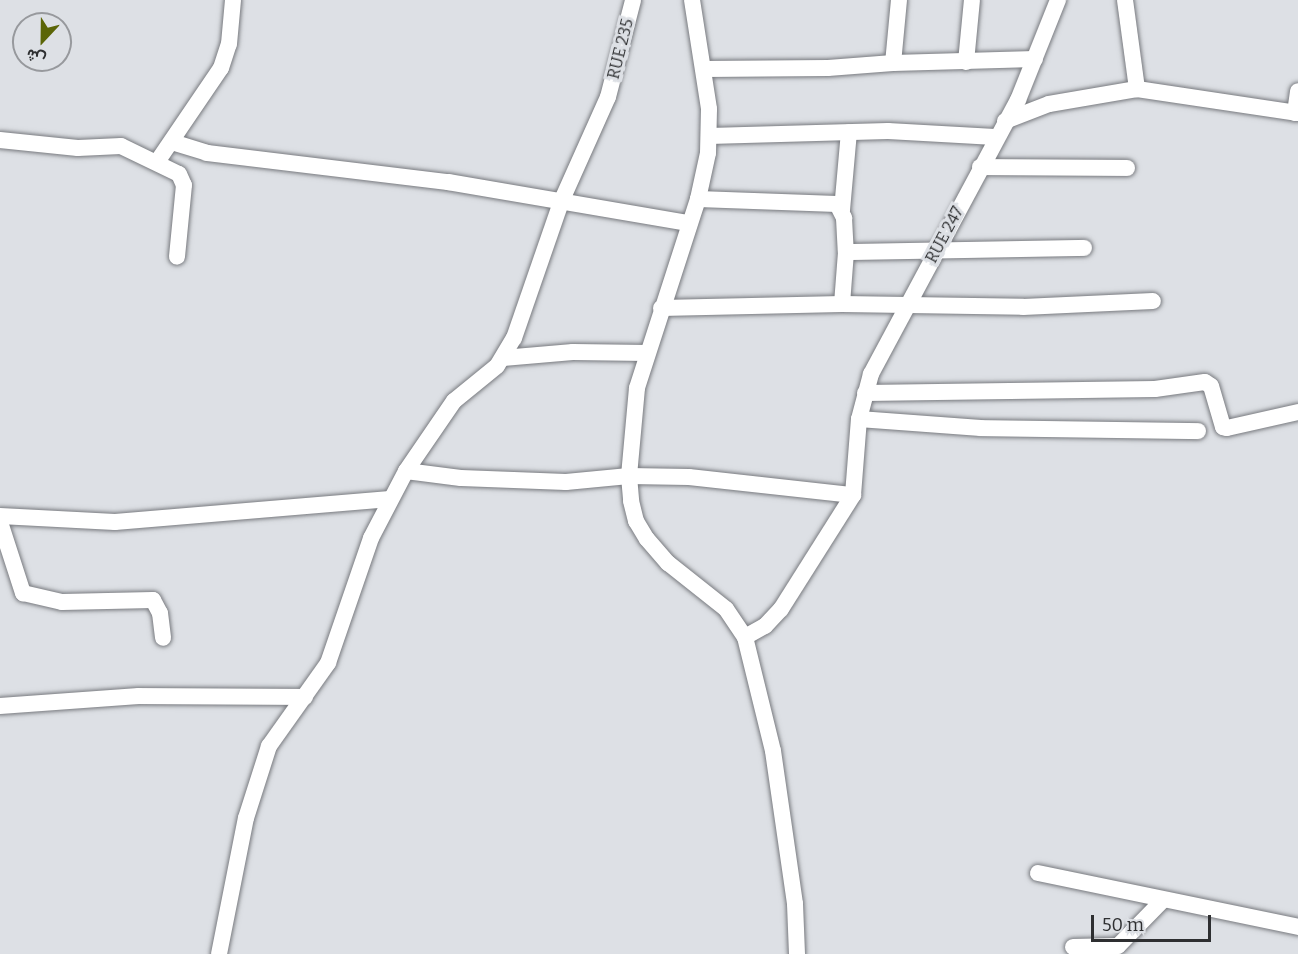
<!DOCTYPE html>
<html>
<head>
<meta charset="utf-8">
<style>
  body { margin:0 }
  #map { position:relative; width:1298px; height:954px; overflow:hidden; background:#dde0e5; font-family:Bitter,Vazirmatn,serif }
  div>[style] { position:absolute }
  .roads { filter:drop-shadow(0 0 2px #787a7f) drop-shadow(0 0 2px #787a7f) }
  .street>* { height:16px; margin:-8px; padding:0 8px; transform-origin:8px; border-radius:8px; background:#fff }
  span { translate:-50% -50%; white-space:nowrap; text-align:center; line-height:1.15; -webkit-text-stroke:6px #dde0e5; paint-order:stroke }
  .street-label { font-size:16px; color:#2e2f31 }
  .north { position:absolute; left:12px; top:12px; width:60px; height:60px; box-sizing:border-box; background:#dde0e5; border:2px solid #97999d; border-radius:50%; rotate:202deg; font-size:16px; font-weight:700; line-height:24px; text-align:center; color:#2e2f31 }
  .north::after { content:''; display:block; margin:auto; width:21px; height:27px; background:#5b6507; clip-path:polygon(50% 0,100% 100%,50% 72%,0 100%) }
  .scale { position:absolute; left:1091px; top:915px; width:120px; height:27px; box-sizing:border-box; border:3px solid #2e2f31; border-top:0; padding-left:8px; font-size:18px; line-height:21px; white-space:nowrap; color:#2e2f31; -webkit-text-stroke:4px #dde0e5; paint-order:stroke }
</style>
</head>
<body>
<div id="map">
  <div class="roads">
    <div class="street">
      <div style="left:692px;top:0;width:110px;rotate:81.1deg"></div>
      <div style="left:709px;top:109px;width:44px;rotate:91.3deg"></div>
      <div style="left:708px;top:153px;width:47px;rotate:102.3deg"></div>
      <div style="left:698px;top:199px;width:199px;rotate:107.9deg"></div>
      <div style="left:637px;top:388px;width:88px;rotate:95.2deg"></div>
      <div style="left:629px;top:476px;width:25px;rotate:85deg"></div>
      <div style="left:631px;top:501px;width:21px;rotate:76deg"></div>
      <div style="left:636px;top:521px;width:21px;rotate:59deg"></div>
      <div style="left:647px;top:539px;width:32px;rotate:49deg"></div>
      <div style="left:668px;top:563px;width:74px;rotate:38.4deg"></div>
      <div style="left:726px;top:609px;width:34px;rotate:56deg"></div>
      <div style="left:745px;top:637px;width:117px;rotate:76.2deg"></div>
      <div style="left:773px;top:751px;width:155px;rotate:81.8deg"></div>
      <div style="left:795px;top:904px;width:50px;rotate:87.7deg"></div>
      <div style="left:899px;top:0;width:63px;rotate:95.4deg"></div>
      <div style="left:893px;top:63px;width:142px;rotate:-1.6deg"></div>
      <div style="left:1125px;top:0;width:90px;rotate:82.3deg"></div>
      <div style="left:966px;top:62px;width:62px;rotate:-84.5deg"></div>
      <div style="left:704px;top:69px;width:124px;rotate:-0.5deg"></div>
      <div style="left:828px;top:68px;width:65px;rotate:-4.4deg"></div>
      <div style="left:1295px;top:113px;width:22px;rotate:-82deg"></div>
      <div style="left:1005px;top:121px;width:47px;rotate:-21.1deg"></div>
      <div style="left:1049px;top:104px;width:89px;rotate:-9.7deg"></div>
      <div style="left:1137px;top:89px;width:163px;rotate:8.5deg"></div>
      <div style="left:709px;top:136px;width:179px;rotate:-1.6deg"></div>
      <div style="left:888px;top:131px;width:107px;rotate:3.2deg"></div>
      <div style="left:0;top:140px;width:78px;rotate:5.9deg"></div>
      <div style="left:78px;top:148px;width:43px;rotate:-2.7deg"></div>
      <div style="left:121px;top:146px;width:64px;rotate:25.8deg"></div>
      <div style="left:179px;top:174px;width:12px;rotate:66deg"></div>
      <div style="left:184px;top:185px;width:72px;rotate:95.6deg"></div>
      <div style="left:172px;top:142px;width:37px;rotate:17deg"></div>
      <div style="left:207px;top:153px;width:243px;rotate:6.9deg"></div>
      <div style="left:448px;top:182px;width:244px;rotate:9.7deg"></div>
      <div style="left:157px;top:162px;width:114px;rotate:-55.8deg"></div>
      <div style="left:221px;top:68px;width:25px;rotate:-72deg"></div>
      <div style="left:229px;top:44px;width:44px;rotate:-84.8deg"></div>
      <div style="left:980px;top:167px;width:147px;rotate:0.4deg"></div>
      <div style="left:698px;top:199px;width:139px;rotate:2.1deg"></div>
      <div style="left:837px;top:204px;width:16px;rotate:63deg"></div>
      <div style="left:844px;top:218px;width:34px;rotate:87deg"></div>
      <div style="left:846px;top:252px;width:52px;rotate:94.4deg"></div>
      <div style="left:842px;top:210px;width:78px;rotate:-84.9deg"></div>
      <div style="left:846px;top:252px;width:238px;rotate:-1deg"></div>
      <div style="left:661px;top:308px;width:181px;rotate:-1.3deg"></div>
      <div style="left:842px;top:304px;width:181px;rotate:0.9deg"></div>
      <div style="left:1023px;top:307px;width:130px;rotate:-2.6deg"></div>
      <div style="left:503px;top:358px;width:70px;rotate:-4.9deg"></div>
      <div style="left:573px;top:352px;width:74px;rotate:0.8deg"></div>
      <div style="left:865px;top:393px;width:290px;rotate:-0.8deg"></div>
      <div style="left:1155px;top:389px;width:50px;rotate:-8deg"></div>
      <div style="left:1205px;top:382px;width:7px;rotate:34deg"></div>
      <div style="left:1211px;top:386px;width:43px;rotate:73.7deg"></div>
      <div style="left:1223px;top:427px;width:4px;rotate:14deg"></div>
      <div style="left:1227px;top:428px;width:73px;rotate:-12.7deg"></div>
      <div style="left:859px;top:419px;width:122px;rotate:4.2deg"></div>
      <div style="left:981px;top:428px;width:217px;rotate:0.8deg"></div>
      <div style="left:406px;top:471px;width:55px;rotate:7.3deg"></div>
      <div style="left:461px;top:478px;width:105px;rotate:2.2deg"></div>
      <div style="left:566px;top:482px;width:63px;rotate:-5.4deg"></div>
      <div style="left:629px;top:476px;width:60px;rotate:1deg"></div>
      <div style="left:689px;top:477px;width:165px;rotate:6.3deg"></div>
      <div style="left:853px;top:495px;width:76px;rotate:-85.5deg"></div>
      <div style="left:859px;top:419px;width:47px;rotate:-75.1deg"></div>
      <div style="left:871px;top:374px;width:311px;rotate:-61.8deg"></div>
      <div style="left:1018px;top:100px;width:108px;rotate:-68.2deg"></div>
      <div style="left:0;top:516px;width:115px;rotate:3deg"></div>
      <div style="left:115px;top:522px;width:276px;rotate:-4.8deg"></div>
      <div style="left:0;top:522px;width:75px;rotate:72.1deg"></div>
      <div style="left:23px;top:593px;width:40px;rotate:13deg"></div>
      <div style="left:62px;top:602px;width:91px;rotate:-1.3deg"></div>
      <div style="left:153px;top:600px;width:15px;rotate:62deg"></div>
      <div style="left:160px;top:613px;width:25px;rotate:83deg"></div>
      <div style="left:745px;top:637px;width:23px;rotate:-29deg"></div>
      <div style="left:765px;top:626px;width:23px;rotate:-47deg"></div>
      <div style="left:781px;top:609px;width:135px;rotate:-57.7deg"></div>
      <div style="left:0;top:706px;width:139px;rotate:-4.1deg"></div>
      <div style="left:139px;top:696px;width:166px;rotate:0.3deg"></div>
      <div style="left:1038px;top:873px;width:266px;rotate:11.7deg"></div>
      <div style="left:1073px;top:947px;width:45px;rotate:-1.3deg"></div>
      <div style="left:1118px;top:946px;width:64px;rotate:-45.6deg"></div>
      <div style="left:219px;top:954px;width:139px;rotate:-78.8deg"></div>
      <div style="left:246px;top:818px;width:76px;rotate:-72.3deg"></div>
      <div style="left:269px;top:746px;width:102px;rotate:-54.6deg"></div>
      <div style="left:328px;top:663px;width:132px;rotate:-71deg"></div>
      <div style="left:371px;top:538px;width:76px;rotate:-62.4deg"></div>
      <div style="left:406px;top:471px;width:85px;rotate:-55.6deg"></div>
      <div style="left:454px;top:401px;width:55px;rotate:-39.1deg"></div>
      <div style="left:497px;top:366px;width:33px;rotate:-59deg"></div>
      <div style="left:514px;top:338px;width:144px;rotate:-70.9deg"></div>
      <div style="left:561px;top:202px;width:115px;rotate:-65.9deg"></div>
      <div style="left:608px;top:97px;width:100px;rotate:-75.5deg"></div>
    </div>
  </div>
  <div class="street-label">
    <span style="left:621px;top:49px;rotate:-76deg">RUE 235</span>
    <span style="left:945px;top:235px;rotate:-62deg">RUE 247</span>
  </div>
  <div class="north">ش</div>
  <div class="scale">50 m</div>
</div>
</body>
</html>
